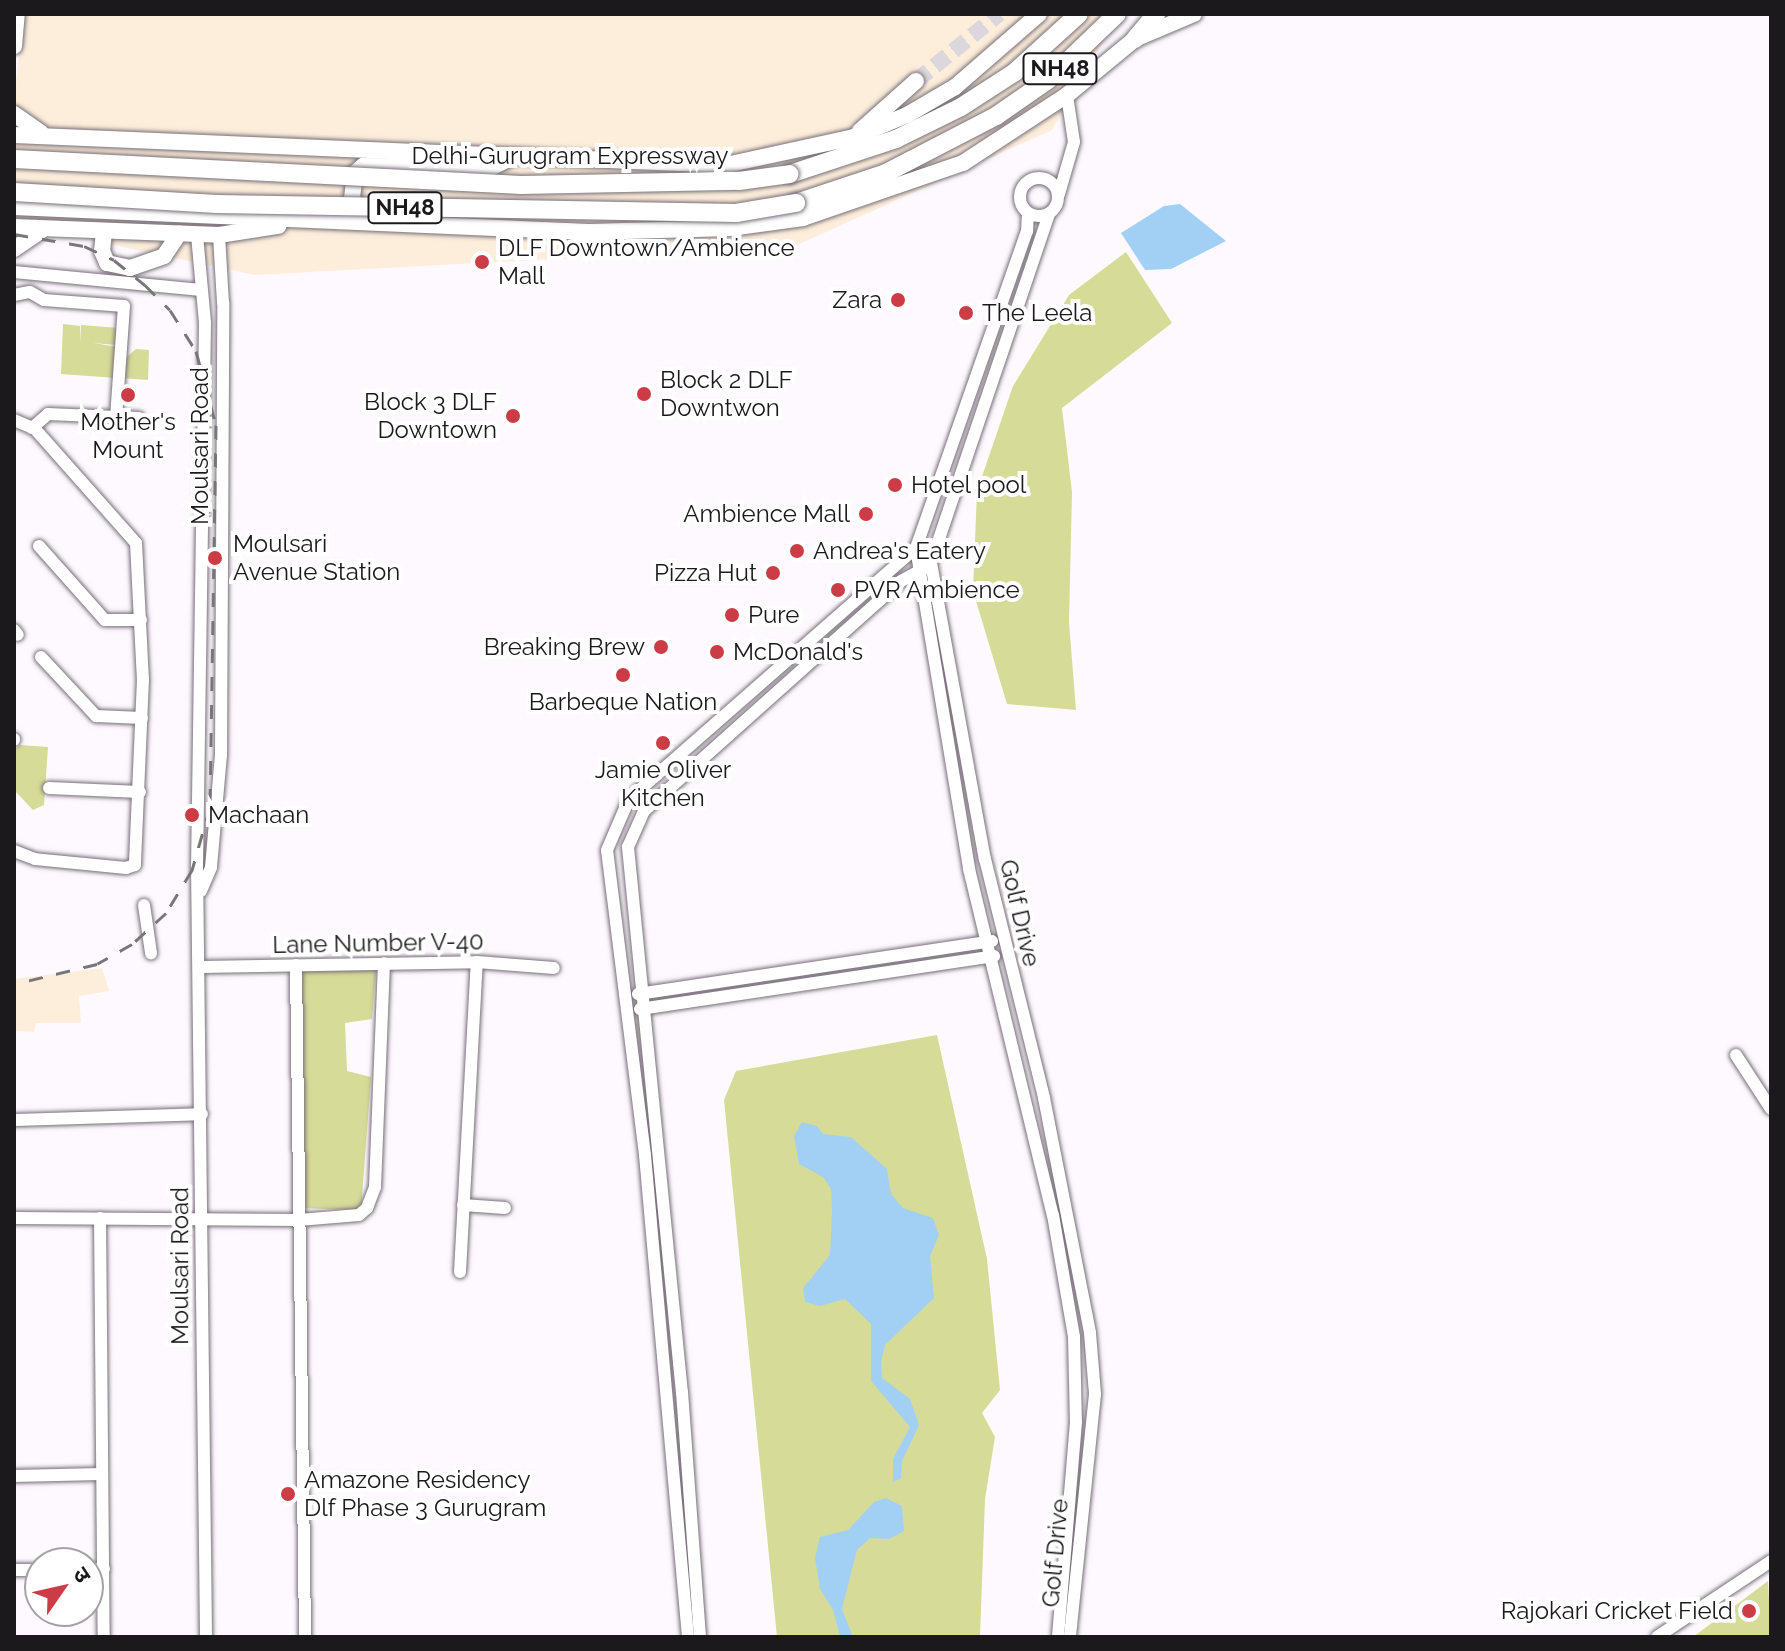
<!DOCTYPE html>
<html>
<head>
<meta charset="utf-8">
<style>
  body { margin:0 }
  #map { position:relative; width:1785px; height:1651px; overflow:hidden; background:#fef9ff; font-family:Raleway,"Noto Sans Devanagari",sans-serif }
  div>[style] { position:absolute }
  .industrial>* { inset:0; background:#fdeedb }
  .green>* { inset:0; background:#d6db98 }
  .water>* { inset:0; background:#a2d0f4 }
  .major-tunnel>* { height:16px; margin-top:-8px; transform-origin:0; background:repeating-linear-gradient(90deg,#dcd7dd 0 16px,transparent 0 24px) }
  .roads { filter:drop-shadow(0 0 2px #776f78) drop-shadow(0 0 2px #776f78) }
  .minor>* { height:12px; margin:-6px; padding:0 6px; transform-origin:6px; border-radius:6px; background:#fff }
  .minor>.ring { margin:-6px; padding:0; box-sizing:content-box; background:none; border:12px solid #fff; border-radius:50% }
  .major>* { height:16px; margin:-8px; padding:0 8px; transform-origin:8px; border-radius:8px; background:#fff }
  .highway>* { height:18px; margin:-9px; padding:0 9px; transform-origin:9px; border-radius:9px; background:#fff }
  .rail>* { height:3px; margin-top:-1.5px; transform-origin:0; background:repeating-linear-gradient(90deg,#79767a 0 14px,transparent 0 28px) }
  .bridges { filter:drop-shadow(0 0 2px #776f78) drop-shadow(0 0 2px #776f78) }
  .highway-bridge>* { height:18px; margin:-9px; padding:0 9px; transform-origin:9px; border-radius:9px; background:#fff }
  .dots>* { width:22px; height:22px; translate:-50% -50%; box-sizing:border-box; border:4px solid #fff; border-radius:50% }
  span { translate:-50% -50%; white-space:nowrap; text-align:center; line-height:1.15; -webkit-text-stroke:8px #fff; paint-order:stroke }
  .shield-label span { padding:2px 6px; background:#fff; border:2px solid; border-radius:6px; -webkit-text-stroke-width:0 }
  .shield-label { font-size:22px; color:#1c191c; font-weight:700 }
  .street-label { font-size:24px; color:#1c191c }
  .poi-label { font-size:24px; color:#1c191c }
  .left { translate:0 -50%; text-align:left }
  .right { translate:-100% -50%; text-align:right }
  .frame { position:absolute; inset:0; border:16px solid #1c191c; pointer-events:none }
  .north { position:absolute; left:24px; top:1547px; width:80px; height:80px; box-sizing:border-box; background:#fff; border:2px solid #a4a3a4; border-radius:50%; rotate:56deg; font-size:22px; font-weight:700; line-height:32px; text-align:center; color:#1c191c }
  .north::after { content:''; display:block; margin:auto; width:28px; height:36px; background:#cc3c47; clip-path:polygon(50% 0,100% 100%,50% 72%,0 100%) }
</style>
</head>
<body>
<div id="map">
  <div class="industrial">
    <div style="clip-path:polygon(23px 14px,1119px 14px,1052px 130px,795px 246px,255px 275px,42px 230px,14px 218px,14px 104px)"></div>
    <div style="clip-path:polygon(102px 968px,109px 991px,79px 996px,81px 1023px,36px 1023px,34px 1032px,14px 1031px,14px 979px)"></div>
  </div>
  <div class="green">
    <div style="clip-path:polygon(1126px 252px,1172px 323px,1062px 408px,1072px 492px,1069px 622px,1076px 710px,1007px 704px,973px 591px,977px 491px,1013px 386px,1069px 295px)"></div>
    <div style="clip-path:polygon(63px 324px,80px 326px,80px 343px,81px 325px,119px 328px,117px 345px,93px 343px,118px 347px,116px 378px,61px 374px)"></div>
    <div style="clip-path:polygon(136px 349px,149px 350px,148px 380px,121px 378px,123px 360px)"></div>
    <div style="clip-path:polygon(20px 745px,48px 747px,44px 805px,33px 810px,14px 790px,14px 750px)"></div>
    <div style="clip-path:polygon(301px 969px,376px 970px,372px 1019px,345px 1023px,347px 1071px,371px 1077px,361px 1210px,297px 1208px)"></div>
    <div style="clip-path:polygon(937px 1035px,987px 1259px,1000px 1390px,982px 1413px,995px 1437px,985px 1499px,980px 1637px,777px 1637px,724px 1100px,736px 1071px)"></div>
    <div style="clip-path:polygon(1768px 1581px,1771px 1637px,1693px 1637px)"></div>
  </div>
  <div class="water">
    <div style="clip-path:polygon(1180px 204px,1226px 241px,1171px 269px,1145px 270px,1121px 233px,1164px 206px)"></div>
    <div style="clip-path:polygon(802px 1122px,817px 1126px,823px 1134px,851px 1137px,887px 1169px,891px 1194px,903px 1208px,933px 1218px,939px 1235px,930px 1256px,934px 1298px,885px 1345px,881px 1362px,882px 1378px,910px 1399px,919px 1425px,902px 1461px,901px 1478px,893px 1482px,893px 1459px,910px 1427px,871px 1381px,871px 1324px,845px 1299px,820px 1306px,805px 1302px,803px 1288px,830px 1255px,832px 1211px,831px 1189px,823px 1177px,799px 1164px,794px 1136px)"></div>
    <div style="clip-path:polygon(886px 1498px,902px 1506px,904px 1531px,889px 1539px,870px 1538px,857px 1550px,842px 1609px,853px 1637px,840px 1637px,833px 1610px,820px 1589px,815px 1558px,820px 1537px,848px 1530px,874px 1502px)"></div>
  </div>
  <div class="major-tunnel">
    <div style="left:916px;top:81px;width:107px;rotate:-38.9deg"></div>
  </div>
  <div class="roads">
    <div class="minor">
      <div class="ring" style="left:1020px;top:178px;width:26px;height:26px"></div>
      <div style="left:1059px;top:194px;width:54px;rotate:-73.9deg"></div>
      <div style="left:1074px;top:142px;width:48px;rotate:-98.5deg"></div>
      <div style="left:1028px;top:213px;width:18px;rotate:93deg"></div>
      <div style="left:1027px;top:231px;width:336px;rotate:109.3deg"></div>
      <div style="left:916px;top:548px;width:325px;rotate:80.6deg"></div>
      <div style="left:969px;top:869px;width:356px;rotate:76.4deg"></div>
      <div style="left:1053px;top:1215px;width:124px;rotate:80.2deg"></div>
      <div style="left:1074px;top:1337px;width:85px;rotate:88.7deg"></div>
      <div style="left:1076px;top:1422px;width:216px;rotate:94.8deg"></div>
      <div style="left:1049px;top:214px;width:368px;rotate:108.7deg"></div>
      <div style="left:931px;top:563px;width:301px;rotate:79.7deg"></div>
      <div style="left:985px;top:859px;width:246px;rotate:76.1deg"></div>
      <div style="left:1044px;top:1098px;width:239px;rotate:78.9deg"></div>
      <div style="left:1090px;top:1333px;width:61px;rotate:85.3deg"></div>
      <div style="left:1095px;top:1394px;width:244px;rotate:95.9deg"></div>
      <div style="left:197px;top:235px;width:88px;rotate:84.8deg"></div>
      <div style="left:205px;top:323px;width:543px;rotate:90.84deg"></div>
      <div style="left:197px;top:866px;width:771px;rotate:89.33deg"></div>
      <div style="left:14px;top:272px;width:188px;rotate:5.5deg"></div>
      <div style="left:14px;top:295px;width:16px;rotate:-11deg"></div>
      <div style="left:30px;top:292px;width:16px;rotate:30deg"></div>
      <div style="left:44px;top:300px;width:80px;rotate:4.3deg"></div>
      <div style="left:124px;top:306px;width:111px;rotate:94.1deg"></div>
      <div style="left:14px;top:420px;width:23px;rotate:23deg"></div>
      <div style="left:35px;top:429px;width:152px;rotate:48.5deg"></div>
      <div style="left:136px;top:543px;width:136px;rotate:87.1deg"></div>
      <div style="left:143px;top:679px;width:186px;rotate:92.5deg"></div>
      <div style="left:135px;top:865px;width:9px;rotate:162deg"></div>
      <div style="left:126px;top:868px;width:91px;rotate:-174.4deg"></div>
      <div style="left:35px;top:859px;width:22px;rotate:-159deg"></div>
      <div style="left:32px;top:428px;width:21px;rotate:-41deg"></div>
      <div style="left:48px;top:414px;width:91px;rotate:2.5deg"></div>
      <div style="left:39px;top:546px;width:99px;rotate:48.3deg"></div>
      <div style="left:105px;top:620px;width:36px"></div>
      <div style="left:14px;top:630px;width:6px;rotate:51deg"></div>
      <div style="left:41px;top:657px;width:81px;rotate:47deg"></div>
      <div style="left:96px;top:716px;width:46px;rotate:2.5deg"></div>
      <div style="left:14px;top:739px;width:1px;rotate:90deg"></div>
      <div style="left:49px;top:788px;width:91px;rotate:2.5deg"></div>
      <div style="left:201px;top:891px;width:26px;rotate:-67deg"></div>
      <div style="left:211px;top:867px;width:112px;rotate:-84.9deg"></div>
      <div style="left:221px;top:755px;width:452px;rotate:-89.7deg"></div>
      <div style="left:223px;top:303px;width:68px;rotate:-93.4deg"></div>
      <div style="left:144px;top:905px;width:49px;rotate:81.7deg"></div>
      <div style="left:296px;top:965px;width:672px;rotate:89.23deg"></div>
      <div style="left:202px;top:967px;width:275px;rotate:-1deg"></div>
      <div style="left:477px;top:962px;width:77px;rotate:4.5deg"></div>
      <div style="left:638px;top:994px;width:358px;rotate:-8.5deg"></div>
      <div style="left:640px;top:1009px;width:358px;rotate:-8.5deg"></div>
      <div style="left:1736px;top:1055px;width:64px;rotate:57.1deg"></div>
      <div style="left:14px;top:1120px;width:188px;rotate:-1.8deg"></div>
      <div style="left:463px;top:1205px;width:42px;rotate:4.1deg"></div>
      <div style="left:14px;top:1218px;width:285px;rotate:0.4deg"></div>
      <div style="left:299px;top:1220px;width:60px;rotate:-4.8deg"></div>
      <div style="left:359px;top:1215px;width:11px;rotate:-41deg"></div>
      <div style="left:367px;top:1208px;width:22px;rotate:-69deg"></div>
      <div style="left:375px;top:1187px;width:224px;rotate:-87.7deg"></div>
      <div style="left:100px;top:1218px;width:419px;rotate:89.5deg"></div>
      <div style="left:460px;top:1272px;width:310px;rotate:-86.9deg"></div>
      <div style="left:14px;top:1476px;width:87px;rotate:-1.3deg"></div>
      <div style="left:14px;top:1570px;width:26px"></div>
      <div style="left:88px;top:1570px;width:16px;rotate:-4deg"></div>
      <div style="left:688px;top:1637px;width:484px;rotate:-95.1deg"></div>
      <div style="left:645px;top:1155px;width:307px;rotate:-97.1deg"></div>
      <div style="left:607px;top:850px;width:56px;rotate:-66.7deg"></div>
      <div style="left:629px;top:799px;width:381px;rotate:-41.2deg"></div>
      <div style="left:700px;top:1637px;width:245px;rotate:-94.2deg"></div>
      <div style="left:682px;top:1393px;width:549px;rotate:-95.65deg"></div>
      <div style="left:628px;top:847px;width:39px;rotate:-66deg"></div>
      <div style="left:644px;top:811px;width:345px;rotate:-41.8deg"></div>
      <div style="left:901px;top:581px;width:26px;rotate:-29deg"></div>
      <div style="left:1657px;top:1637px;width:137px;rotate:-33.7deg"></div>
    </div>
    <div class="major">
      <div style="left:14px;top:46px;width:32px;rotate:-85deg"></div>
      <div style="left:14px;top:114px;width:33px;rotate:35deg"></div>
      <div style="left:860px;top:131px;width:75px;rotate:-41.8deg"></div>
      <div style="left:14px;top:135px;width:713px;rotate:2.41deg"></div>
      <div style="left:726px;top:165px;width:131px;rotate:-12.3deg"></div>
      <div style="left:854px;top:137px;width:57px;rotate:-22.5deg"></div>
      <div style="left:907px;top:115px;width:56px;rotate:-30.3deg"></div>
      <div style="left:955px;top:87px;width:111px;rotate:-41deg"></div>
      <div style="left:14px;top:207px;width:576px;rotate:2.49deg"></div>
      <div style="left:589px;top:232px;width:141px;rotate:-1.6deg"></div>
      <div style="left:730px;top:228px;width:74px;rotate:-7.8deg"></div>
      <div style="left:803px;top:218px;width:169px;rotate:-19deg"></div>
      <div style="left:963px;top:163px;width:124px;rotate:-33.2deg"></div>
      <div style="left:1067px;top:95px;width:88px;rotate:-39.5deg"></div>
      <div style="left:1135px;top:39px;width:64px;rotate:-23deg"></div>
      <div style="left:363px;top:216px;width:21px;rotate:-121deg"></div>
      <div style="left:352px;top:198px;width:25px;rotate:-83deg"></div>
      <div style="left:355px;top:173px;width:11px;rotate:-41deg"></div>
      <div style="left:363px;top:166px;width:129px;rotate:0.4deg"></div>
      <div style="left:492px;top:167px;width:25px;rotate:-26deg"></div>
      <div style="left:14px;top:227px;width:205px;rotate:2.2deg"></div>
      <div style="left:219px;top:235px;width:60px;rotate:-8.7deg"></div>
      <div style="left:104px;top:232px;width:19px;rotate:96deg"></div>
      <div style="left:102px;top:251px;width:13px;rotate:67deg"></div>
      <div style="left:107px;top:263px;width:24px;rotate:12deg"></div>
      <div style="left:130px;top:268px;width:36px;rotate:-19deg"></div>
      <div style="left:164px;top:256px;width:27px;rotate:-56deg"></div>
      <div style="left:14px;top:249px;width:34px;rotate:-34deg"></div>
    </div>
    <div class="highway">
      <div style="left:1135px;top:39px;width:33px;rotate:-50deg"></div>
      <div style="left:790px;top:174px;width:112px;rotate:-18.3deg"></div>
      <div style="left:896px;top:139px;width:72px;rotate:-26.2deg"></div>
      <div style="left:961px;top:107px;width:64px;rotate:-32.9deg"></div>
      <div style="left:1015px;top:72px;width:86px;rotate:-42.2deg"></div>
      <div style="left:796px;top:203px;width:95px;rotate:-18.4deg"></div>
      <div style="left:886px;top:173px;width:124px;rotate:-27.4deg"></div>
      <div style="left:996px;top:116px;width:63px;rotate:-34.7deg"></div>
      <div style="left:1048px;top:80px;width:95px;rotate:-43.7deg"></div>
    </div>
  </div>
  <div class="rail">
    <div style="left:14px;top:234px;width:71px;rotate:9.7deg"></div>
    <div style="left:84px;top:246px;width:33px;rotate:25deg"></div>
    <div style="left:114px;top:260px;width:40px;rotate:39deg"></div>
    <div style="left:145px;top:285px;width:35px;rotate:45deg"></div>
    <div style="left:170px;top:310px;width:49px;rotate:57.6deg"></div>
    <div style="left:196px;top:351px;width:77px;rotate:74.9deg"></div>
    <div style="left:216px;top:425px;width:382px;rotate:90.9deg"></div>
    <div style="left:210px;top:807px;width:66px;rotate:105.9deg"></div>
    <div style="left:192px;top:870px;width:50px;rotate:121.2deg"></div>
    <div style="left:166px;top:913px;width:46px;rotate:137.6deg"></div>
    <div style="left:132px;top:944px;width:40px;rotate:150.3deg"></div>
    <div style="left:97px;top:964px;width:85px;rotate:166.5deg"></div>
  </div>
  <div class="bridges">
    <div class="highway-bridge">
      <div style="left:14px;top:159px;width:508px;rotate:2.94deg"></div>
      <div style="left:521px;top:185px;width:218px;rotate:-1.1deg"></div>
      <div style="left:739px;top:181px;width:51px;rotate:-7.8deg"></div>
      <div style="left:14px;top:192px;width:203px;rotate:3.4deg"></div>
      <div style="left:217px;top:204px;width:519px;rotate:0.99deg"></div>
      <div style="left:736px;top:213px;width:61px;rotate:-9.5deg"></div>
    </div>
  </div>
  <div class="dots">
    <div style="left:482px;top:262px;background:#cc3c47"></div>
    <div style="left:898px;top:300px;background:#cc3c47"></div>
    <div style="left:966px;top:313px;background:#cc3c47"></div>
    <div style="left:644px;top:394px;background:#cc3c47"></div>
    <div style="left:128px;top:395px;background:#cc3c47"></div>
    <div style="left:513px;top:416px;background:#cc3c47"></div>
    <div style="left:895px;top:485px;background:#cc3c47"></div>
    <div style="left:866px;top:514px;background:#cc3c47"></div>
    <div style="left:797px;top:551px;background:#cc3c47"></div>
    <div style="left:215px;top:558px;background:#cc3c47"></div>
    <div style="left:773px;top:573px;background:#cc3c47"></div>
    <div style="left:838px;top:590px;background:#cc3c47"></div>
    <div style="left:732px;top:615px;background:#cc3c47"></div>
    <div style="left:661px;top:647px;background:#cc3c47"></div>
    <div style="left:717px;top:652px;background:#cc3c47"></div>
    <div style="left:623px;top:675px;background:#cc3c47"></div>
    <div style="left:663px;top:743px;background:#cc3c47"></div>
    <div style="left:192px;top:815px;background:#cc3c47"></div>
    <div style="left:288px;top:1494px;background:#cc3c47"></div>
    <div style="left:1749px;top:1611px;background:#cc3c47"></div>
  </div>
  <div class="shield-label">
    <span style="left:1060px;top:69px">NH48</span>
    <span style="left:405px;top:208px">NH48</span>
  </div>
  <div class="street-label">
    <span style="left:570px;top:156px">Delhi-Gurugram Expressway</span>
    <span style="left:200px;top:446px;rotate:-90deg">Moulsari Road</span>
    <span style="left:1020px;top:913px;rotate:77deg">Golf Drive</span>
    <span style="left:378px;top:943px;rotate:-1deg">Lane Number V-40</span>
    <span style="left:180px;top:1266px;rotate:-90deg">Moulsari Road</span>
    <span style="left:1055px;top:1553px;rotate:-85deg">Golf Drive</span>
  </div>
  <div class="poi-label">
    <span class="left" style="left:498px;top:262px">DLF Downtown/Ambience<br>Mall</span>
    <span class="right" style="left:882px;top:300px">Zara</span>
    <span class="left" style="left:982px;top:313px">The Leela</span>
    <span class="left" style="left:660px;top:394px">Block 2 DLF<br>Downtwon</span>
    <span class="right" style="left:497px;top:416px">Block 3 DLF<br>Downtown</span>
    <span style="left:128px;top:436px">Mother's<br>Mount</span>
    <span class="left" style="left:911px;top:485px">Hotel pool</span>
    <span class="right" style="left:850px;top:514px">Ambience Mall</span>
    <span class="left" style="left:233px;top:558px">Moulsari<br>Avenue Station</span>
    <span class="left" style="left:813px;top:551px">Andrea's Eatery</span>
    <span class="right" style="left:757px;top:573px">Pizza Hut</span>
    <span class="left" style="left:854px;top:590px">PVR Ambience</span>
    <span class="left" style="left:748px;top:615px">Pure</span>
    <span class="right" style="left:645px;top:647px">Breaking Brew</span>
    <span class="left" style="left:733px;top:652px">McDonald's</span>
    <span style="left:623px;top:702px">Barbeque Nation</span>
    <span style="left:663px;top:784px">Jamie Oliver<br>Kitchen</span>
    <span class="left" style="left:208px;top:815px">Machaan</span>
    <span class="left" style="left:304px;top:1494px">Amazone Residency<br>Dlf Phase 3 Gurugram</span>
    <span class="right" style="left:1733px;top:1611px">Rajokari Cricket Field</span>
  </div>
  <div class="frame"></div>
  <div class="north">उ</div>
</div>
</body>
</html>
